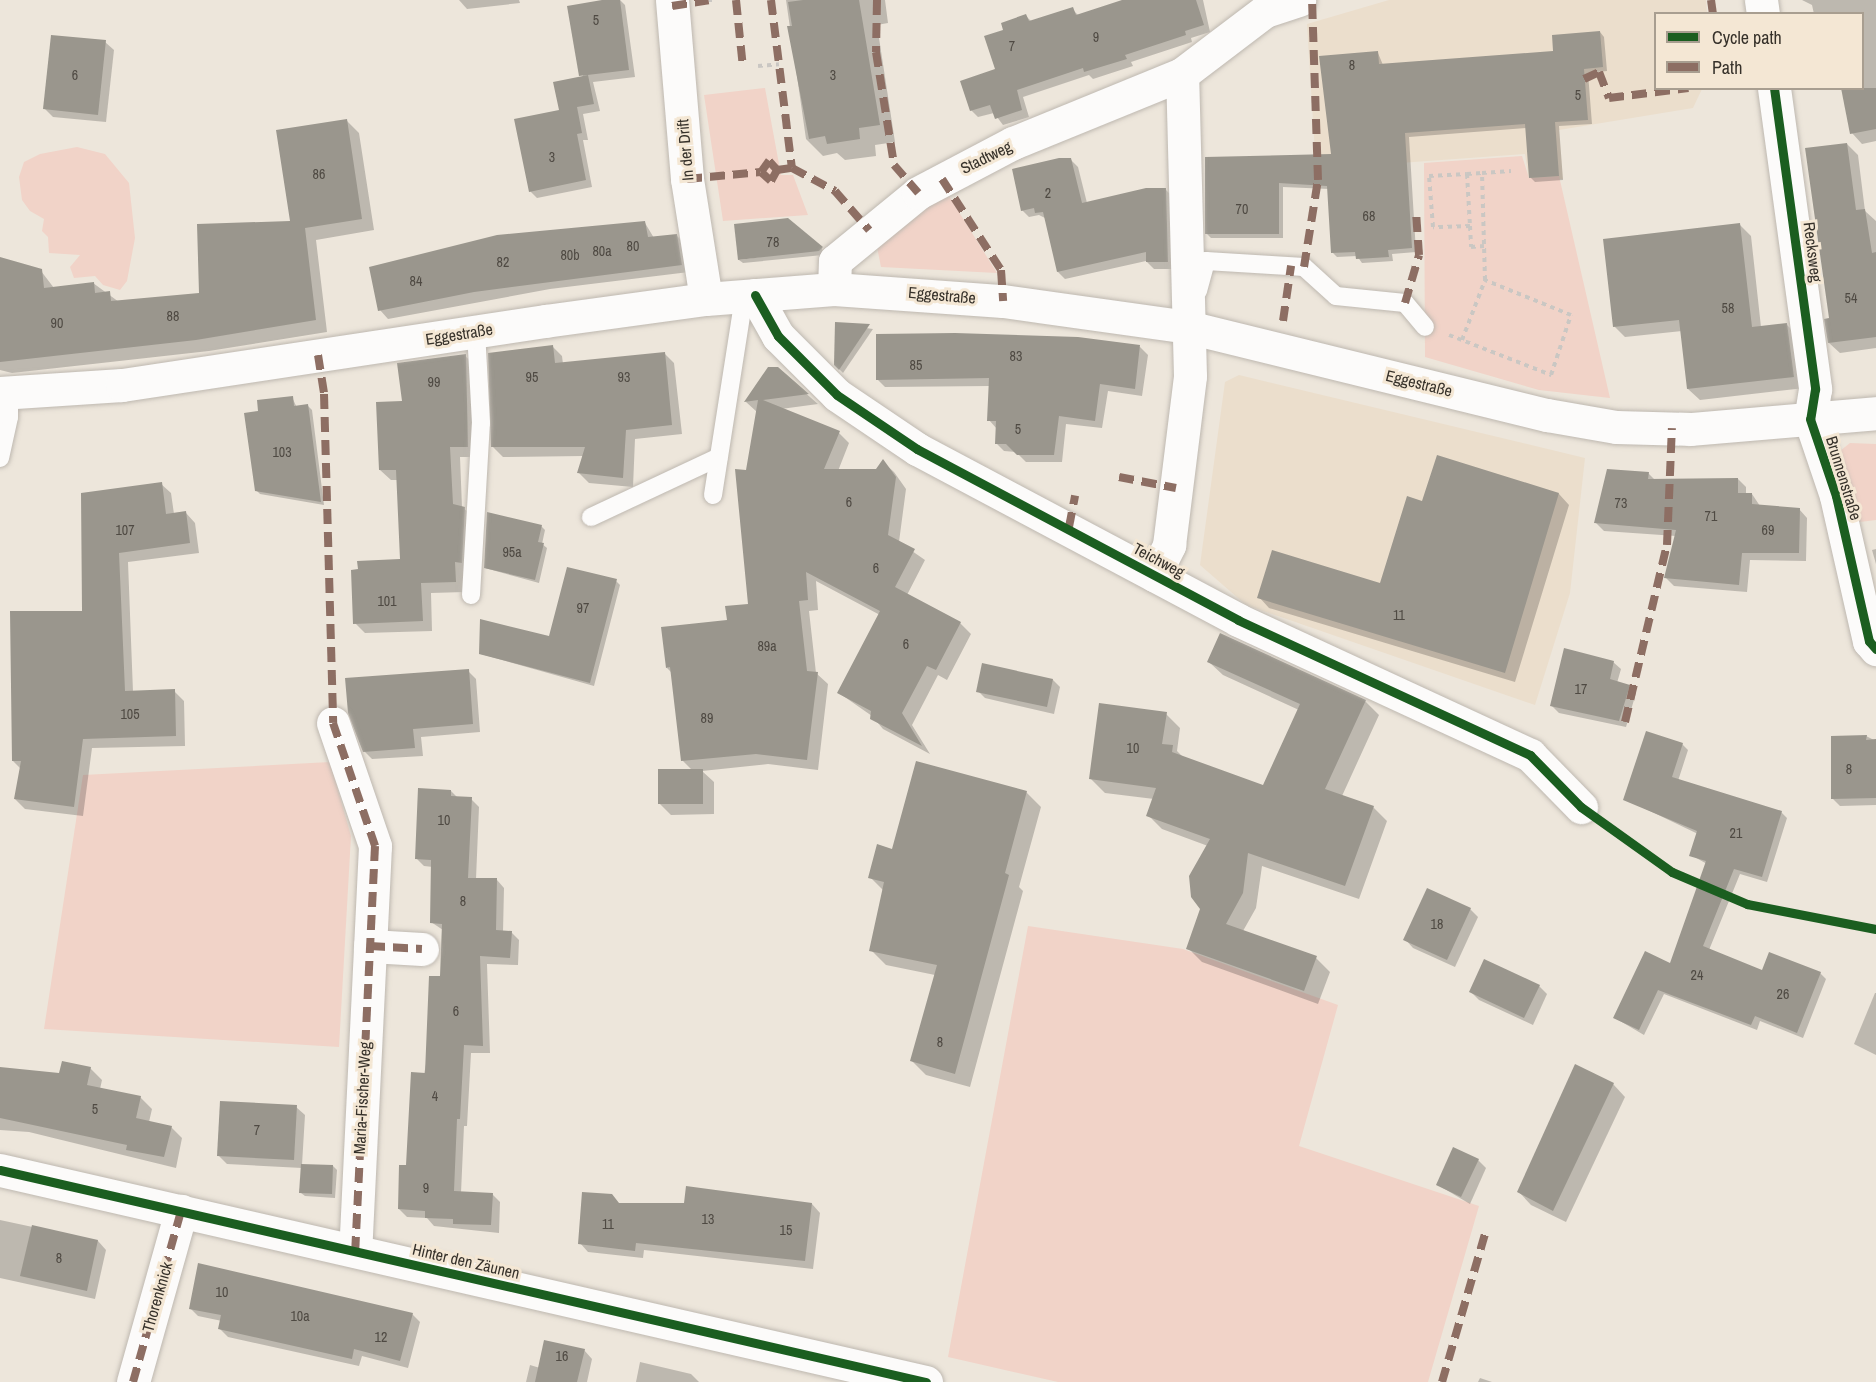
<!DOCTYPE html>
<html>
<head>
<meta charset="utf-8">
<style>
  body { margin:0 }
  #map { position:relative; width:1876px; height:1382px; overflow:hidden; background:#ede6db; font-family:"Archivo Narrow",sans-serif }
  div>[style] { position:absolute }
  .built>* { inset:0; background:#ebdecc }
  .green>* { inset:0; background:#f1d3c8 }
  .shadow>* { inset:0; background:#0003 }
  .building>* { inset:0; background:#9a968d }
  .path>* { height:4px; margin-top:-2px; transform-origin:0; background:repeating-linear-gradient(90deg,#cac7c3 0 4.5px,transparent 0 9px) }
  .roads { filter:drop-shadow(0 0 2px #beb8b0) drop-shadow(0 0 2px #beb8b0) }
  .service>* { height:18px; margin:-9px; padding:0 9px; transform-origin:9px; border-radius:9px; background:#fcfbfa }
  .minor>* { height:33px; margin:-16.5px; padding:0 16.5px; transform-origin:16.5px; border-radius:16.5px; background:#fcfbfa }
  .secondary>* { height:33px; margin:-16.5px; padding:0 16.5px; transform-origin:16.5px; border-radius:16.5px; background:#fcfbfa }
  .quiet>* { height:8px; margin-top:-4px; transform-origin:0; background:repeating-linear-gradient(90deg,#8d6e63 0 15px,transparent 0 23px) }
  .cycleway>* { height:9px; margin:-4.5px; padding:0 4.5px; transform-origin:4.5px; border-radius:4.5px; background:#1b5e20 }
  span { translate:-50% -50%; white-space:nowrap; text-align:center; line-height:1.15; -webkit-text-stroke:6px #f4e7d4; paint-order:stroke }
  .number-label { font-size:14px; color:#4f4a43 }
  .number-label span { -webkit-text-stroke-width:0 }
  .street-label { font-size:16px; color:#36312a }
  .legend { position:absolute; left:1654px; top:12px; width:210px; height:78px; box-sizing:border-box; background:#f4e7d4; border:2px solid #a89e90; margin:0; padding:8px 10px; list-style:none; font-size:18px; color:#36312a }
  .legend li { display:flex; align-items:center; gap:12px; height:30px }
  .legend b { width:30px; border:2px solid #a89e90 }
</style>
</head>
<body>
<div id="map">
  <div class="built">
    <div style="clip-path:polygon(1389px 0,1706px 0,1707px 13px,1656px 14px,1656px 88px,1702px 89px,1693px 108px,1559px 130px,1563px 179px,1529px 180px,1525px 154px,1316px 169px,1307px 24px)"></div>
    <div style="clip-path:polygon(1239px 375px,1585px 458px,1570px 593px,1535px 705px,1246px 605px,1200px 565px,1225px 382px)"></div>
  </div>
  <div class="green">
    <div style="clip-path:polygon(765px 88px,781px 175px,793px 175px,808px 215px,723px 221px,704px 95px)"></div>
    <div style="clip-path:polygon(77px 147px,105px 154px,129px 183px,135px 238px,127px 281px,120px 290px,103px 285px,95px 276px,74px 278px,70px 267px,80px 255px,49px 253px,48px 237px,42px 231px,44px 219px,30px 211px,22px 200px,19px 177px,24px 162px,40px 154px)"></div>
    <div style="clip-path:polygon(1522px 156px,1529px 178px,1559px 176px,1610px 398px,1539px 390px,1425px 357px,1424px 163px)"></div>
    <div style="clip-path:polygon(947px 193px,997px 273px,881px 267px,877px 247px)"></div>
    <div style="clip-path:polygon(1850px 443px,1876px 444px,1876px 520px,1852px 523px,1835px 455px)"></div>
    <div style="clip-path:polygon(330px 762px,351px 836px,339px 1047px,44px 1029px,83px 775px)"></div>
    <div style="clip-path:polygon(1028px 926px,1183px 949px,1338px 1005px,1299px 1146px,1479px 1206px,1428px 1382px,1058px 1382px,948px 1357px)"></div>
  </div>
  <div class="shadow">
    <div style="clip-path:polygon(519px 0,520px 3px,467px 9px,459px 0)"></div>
    <div style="clip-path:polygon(611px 0,620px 0,625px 5px,635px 77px,593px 82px,600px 111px,583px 114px,588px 140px,583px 140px,592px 187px,537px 198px,530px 191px,560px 111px,582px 78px)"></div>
    <div style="clip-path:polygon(786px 0,885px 0,888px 23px,877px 25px,895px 142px,875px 145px,876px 156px,845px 160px,837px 153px,823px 156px,806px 139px)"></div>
    <div style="clip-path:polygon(1127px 0,1203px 0,1210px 32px,1191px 38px,1192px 42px,1131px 62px,1133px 66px,1093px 79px,1089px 75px,1023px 97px,1029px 117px,1003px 125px,994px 113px,978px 117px,971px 110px,997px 70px,1005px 31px,1026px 16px,1032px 22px,1072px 9px,1079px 16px)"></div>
    <div style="clip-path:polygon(1802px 0,1876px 0,1876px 141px,1862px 144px,1852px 133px,1862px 88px,1862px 14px,1814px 14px,1812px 5px)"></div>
    <div style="clip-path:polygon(1600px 32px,1604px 37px,1607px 71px,1588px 73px,1592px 124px,1559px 126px,1563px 180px,1535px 182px,1531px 178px,1527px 128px,1409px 137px,1416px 252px,1392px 254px,1393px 261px,1378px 262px,1362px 263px,1357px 256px,1337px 257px,1333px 253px,1329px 189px,1283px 187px,1283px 238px,1211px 238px,1207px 234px,1206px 159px,1333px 156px,1378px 53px,1383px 65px,1555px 52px)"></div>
    <div style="clip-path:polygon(105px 42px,114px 50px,106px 122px,53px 117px,44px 108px)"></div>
    <div style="clip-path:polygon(347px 121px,359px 133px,374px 230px,316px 240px,327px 332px,209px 351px,12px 373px,0 370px,0 266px,41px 271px,54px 288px,93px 283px,119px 302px,200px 294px,292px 222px)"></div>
    <div style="clip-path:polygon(1847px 144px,1858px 155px,1865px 211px,1876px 221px,1876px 348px,1840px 353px,1829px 343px)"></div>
    <div style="clip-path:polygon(1071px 160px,1078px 167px,1087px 203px,1166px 190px,1173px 197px,1175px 269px,1154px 269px,1146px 261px,1065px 279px,1058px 272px,1047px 219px,1039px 215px,1029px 217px,1022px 210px)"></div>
    <div style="clip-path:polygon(645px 223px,654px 238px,676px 235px,684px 243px,689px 272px,550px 289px,388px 319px,380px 310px)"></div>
    <div style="clip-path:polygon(1740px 225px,1751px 236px,1761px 327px,1787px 325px,1798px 336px,1805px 388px,1700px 400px,1688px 389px,1682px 331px,1625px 337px,1614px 326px)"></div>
    <div style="clip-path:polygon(822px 248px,823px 255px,743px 263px,739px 260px)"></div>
    <div style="clip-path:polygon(837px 324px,873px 329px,843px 373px,835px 365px)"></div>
    <div style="clip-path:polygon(552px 346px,562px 356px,563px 364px,664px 353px,674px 363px,682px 434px,635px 439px,633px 487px,589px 483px,579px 473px,583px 456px,503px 457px,492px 446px)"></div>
    <div style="clip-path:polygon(1140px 347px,1148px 355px,1142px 396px,1108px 391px,1102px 428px,1066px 424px,1062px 462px,1026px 462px,1016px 452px,1004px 451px,996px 443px,997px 429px,989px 420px,990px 386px,885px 387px,877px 379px)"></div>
    <div style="clip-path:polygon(465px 356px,476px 366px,478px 457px,460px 457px,462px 507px,475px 518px,465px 592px,431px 593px,432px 631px,365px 633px,355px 623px,402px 561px,398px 480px,391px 480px,380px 470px,404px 402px)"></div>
    <div style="clip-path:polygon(769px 369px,778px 369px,818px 404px,781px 409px,839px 433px,849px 443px,838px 471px,877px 471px,883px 462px,894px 472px,906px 489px,899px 542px,925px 560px,907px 595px,960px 623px,971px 634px,947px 680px,938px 675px,912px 725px,930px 754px,883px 729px,872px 716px,839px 693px,880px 615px,816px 581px,818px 610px,809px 611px,816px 673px,828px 684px,818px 770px,768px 764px,702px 771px,714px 782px,714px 814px,671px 815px,659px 803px,693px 771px,683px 761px,672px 673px,667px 668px,750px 605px,747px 472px,757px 412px,746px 402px)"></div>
    <div style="clip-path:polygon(292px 397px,297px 408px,308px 406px,312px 410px,324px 505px,260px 494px,256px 490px,260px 412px)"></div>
    <div style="clip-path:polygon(1648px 473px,1656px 481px,1738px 479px,1746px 487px,1746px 494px,1752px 494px,1760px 506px,1799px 509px,1807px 518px,1806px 561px,1750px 560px,1747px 592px,1674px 586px,1666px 578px,1676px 536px,1604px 531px,1596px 523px)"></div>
    <div style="clip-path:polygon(161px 484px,171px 493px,174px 514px,186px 513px,195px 523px,199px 553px,128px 562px,133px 692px,174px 691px,184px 701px,185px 746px,92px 748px,83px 816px,25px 809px,15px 799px,21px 769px,13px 761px,83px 612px,82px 495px)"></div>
    <div style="clip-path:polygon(1559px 494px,1569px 505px,1515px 682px,1269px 608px,1259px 597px,1381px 585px,1423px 503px)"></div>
    <div style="clip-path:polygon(541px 526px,545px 530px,542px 544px,547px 548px,539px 583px,485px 568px)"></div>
    <div style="clip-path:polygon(1876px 549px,1876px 564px,1872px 550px)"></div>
    <div style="clip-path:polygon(616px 581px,620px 585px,594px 686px,481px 654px,550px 638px)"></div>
    <div style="clip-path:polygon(1209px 662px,1365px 701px,1379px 715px,1342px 796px,1373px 807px,1387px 821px,1359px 899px,1262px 866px,1256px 908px,1243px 931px,1316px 958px,1330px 972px,1318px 1004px,1202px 962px,1188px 948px,1202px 909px,1208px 846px,1162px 829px,1148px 815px,1154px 799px,1105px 793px,1091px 779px,1166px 714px,1180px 728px,1177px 751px,1184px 758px,1264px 787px,1299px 710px,1223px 675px)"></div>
    <div style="clip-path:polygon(1613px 662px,1621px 669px,1617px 683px,1636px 693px,1626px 727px,1559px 713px,1552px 706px)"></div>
    <div style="clip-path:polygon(468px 671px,476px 679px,480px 732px,421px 737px,423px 756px,372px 759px,364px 751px)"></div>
    <div style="clip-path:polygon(1053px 680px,1060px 687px,1054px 714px,985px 698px,978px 691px)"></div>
    <div style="clip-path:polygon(1866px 736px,1876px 741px,1876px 805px,1840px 806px,1832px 798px)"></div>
    <div style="clip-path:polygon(1682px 744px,1688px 750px,1678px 781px,1781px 812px,1787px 818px,1767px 882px,1740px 874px,1709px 950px,1763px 972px,1820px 973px,1826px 979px,1803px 1038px,1760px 1021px,1757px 1030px,1664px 994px,1644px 1035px,1615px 1018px,1671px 965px,1707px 864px,1691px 855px,1698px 834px,1625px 799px)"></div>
    <div style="clip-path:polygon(451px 791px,458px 798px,471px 799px,479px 807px,476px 879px,497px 880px,504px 888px,503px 932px,511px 932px,519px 940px,518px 965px,487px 964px,490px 1053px,471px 1053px,467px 1126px,464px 1126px,461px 1193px,492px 1194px,500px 1202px,499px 1233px,434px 1226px,427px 1218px,407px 1217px,399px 1209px,442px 978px,443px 930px,431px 922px,433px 867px,424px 866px,417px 859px)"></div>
    <div style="clip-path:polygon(1026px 792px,1041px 807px,1019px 887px,1023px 891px,970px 1087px,926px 1075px,912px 1061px,935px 975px,886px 965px,871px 950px,884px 891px,870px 877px,894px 851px)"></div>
    <div style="clip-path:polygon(1470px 909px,1478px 917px,1455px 967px,1413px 948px,1405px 939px)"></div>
    <div style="clip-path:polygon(1539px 986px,1547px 994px,1533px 1025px,1479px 1000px,1471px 992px)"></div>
    <div style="clip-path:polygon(1875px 993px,1876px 993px,1876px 1055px,1854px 1044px)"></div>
    <div style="clip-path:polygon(0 1068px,60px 1075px,90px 1068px,102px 1080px,100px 1089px,140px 1097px,152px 1109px,149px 1122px,171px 1127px,182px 1138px,176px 1168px,29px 1132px,0 1130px)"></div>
    <div style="clip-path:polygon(1613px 1084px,1625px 1097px,1566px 1222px,1531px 1205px,1519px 1192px)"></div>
    <div style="clip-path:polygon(296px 1107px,305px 1115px,302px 1165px,333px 1166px,337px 1170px,335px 1198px,305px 1196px,301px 1193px,302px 1168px,227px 1164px,218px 1155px)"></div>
    <div style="clip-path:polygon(1478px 1160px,1486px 1168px,1470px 1204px,1438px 1185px)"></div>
    <div style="clip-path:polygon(812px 1204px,820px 1213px,813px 1269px,644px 1250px,643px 1258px,588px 1252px,580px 1243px,620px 1205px)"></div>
    <div style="clip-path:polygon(0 1220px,98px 1241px,106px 1250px,95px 1299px,0 1278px)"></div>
    <div style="clip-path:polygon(190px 1308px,412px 1314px,420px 1322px,408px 1368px,362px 1356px,359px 1366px,228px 1337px,220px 1329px,222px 1321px,198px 1316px)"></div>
    <div style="clip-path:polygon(584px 1350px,592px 1359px,587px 1382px,526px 1382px,530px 1365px,540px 1368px)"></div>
    <div style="clip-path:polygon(640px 1362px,691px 1374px,699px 1382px,636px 1382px)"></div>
    <div style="clip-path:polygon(1480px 1378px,1492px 1382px,1478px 1382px)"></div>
  </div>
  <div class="building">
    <div style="clip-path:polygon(602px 0,620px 0,629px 70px,579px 76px,567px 6px)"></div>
    <div style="clip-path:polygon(803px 0,859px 0,880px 125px,859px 128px,860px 139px,827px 144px,825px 136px,809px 139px,787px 26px,792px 26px,788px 2px)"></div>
    <div style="clip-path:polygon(1122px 0,1196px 0,1204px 25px,1185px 31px,1186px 35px,1125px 55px,1127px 59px,1084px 72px,1083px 68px,1017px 90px,1022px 110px,995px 119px,990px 105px,970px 111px,960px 81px,995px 69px,984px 36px,1003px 30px,1001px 23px,1026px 14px,1029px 21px,1073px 7px,1076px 15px)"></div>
    <div style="clip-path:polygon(1600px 31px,1603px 67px,1584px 69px,1588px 120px,1555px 122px,1559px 176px,1529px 178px,1525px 124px,1405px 133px,1412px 248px,1388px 250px,1389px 257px,1373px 258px,1356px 259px,1355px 252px,1331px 253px,1327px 186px,1279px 183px,1279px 234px,1205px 234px,1205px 157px,1331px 154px,1319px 56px,1378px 51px,1379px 64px,1553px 51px,1552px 35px)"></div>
    <div style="clip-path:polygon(51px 35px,106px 40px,98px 115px,43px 109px)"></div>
    <div style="clip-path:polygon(588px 75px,594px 104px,577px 107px,582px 133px,577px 134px,586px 180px,529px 192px,514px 119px,559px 110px,553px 82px)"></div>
    <div style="clip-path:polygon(1841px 88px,1876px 88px,1876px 129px,1850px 134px)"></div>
    <div style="clip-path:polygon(347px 119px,362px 219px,305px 228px,316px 320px,196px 340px,0 362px,0 257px,42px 269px,44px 288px,94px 282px,95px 293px,110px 291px,111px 301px,199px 293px,197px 224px,290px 221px,276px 130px)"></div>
    <div style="clip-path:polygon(1847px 143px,1856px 210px,1865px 209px,1872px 253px,1876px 252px,1876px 337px,1828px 343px,1824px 319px,1829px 318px,1805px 148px)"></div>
    <div style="clip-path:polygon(1059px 158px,1071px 158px,1082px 203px,1146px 188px,1166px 188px,1168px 262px,1146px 262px,1146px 252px,1057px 272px,1043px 212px,1035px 213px,1034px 208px,1021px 211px,1012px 169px)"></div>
    <div style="clip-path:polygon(788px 218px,823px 247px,819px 251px,738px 260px,734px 224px)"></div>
    <div style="clip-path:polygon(645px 221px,648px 237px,677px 234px,682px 265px,474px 292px,378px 311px,369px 267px,497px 235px)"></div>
    <div style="clip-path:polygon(1740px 223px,1752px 327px,1787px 323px,1794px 377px,1687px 389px,1679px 320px,1613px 327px,1603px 239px)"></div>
    <div style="clip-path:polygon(835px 322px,870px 324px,839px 370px,834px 365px)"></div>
    <div style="clip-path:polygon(955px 333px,1078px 337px,1140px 345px,1135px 389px,1100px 384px,1095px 421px,1059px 416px,1054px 455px,1017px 455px,1006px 444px,995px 444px,996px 421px,987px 421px,989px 378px,876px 380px,876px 334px)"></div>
    <div style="clip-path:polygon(553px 345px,555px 363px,665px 352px,672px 425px,626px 430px,623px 478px,577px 473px,585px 447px,491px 447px,488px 353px)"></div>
    <div style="clip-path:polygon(466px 354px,468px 447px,450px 447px,453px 504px,465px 507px,462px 563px,455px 562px,456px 582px,421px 583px,423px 621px,353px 624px,351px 570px,358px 569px,357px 561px,400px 559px,396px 470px,379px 470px,376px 402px,402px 401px,397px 363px)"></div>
    <div style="clip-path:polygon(768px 367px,778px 367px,809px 394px,763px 400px,840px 431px,824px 469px,876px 469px,883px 459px,896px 477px,888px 535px,915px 549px,895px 587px,961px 622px,936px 670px,927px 666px,902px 713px,922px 746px,870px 719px,871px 711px,837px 693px,880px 611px,806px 572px,808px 600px,799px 601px,807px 671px,818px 672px,807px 760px,756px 754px,681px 761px,670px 667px,666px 668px,661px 627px,727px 620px,725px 606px,748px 604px,735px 469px,746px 470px,758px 400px,744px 402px)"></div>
    <div style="clip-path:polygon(293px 396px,294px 406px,308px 404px,321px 502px,255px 491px,244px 413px,258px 411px,257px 400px)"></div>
    <div style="clip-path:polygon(1437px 455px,1559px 493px,1505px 673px,1257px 598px,1272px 550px,1380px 583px,1407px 496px,1422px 501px)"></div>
    <div style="clip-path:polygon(1607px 469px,1649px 472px,1648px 479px,1738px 478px,1738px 493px,1752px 493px,1752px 504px,1800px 508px,1799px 553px,1742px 553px,1739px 585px,1664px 578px,1676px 530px,1594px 523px)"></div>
    <div style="clip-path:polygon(162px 482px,166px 514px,186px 511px,190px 543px,119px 553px,125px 691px,175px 689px,176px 736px,83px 739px,74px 807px,14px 799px,21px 761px,12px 761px,10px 611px,82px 611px,81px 493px)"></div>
    <div style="clip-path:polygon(487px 512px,542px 525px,538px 542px,544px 543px,535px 580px,484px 568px)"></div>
    <div style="clip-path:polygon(567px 567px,617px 579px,590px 683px,479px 654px,480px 619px,549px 636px)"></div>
    <div style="clip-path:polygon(1220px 633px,1366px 700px,1325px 789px,1374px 806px,1345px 886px,1248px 853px,1243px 893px,1226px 924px,1317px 956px,1304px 991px,1186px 949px,1200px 909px,1191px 897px,1189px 876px,1210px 839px,1146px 816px,1156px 788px,1089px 779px,1099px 703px,1167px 712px,1162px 744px,1173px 745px,1172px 752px,1263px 785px,1300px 704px,1207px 662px)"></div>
    <div style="clip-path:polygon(1564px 648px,1614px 661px,1610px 679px,1630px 685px,1619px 721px,1550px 706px)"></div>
    <div style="clip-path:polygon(982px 663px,1053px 679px,1047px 707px,976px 692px)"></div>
    <div style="clip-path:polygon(469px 669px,473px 724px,413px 729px,415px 748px,363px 752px,348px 713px,345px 678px)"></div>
    <div style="clip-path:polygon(1646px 731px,1683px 743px,1672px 777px,1782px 811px,1762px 877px,1734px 869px,1703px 946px,1762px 970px,1769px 952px,1821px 972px,1797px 1033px,1755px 1016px,1751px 1025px,1658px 990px,1639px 1030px,1613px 1018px,1645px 951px,1670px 963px,1706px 861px,1689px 856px,1697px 831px,1623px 800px)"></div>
    <div style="clip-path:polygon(1867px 735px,1866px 740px,1876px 739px,1876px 798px,1831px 799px,1831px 736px)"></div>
    <div style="clip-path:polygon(916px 761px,1027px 791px,1005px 873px,1009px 875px,955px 1074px,910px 1061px,937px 965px,869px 951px,884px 882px,868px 878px,877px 844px,892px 849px)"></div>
    <div style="clip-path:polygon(658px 769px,703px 769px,703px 804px,658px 804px)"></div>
    <div style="clip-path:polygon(418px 788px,451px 790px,451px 796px,472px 797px,468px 878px,497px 878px,496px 930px,512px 931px,510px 958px,480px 956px,483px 1046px,464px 1045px,460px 1119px,457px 1119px,454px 1191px,493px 1193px,491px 1225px,453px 1224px,453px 1219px,425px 1218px,425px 1211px,398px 1209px,399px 1165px,406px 1165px,411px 1072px,425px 1073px,429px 976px,440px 976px,442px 924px,430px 923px,431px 860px,415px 859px)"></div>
    <div style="clip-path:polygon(1427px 888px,1471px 908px,1447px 960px,1403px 940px)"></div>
    <div style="clip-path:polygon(1484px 959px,1540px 985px,1524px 1018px,1469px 992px)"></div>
    <div style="clip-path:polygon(62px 1061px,91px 1067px,87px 1085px,141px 1096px,136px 1118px,172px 1126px,164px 1157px,126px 1150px,127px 1145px,0 1118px,0 1067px,59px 1073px)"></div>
    <div style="clip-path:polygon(1575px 1064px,1614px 1083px,1553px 1211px,1517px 1192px)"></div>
    <div style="clip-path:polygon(220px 1101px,297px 1105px,294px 1160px,217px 1156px)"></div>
    <div style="clip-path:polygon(1453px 1147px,1479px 1159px,1461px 1197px,1436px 1185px)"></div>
    <div style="clip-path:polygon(301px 1164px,333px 1165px,332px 1194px,299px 1193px)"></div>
    <div style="clip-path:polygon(686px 1186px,812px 1203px,805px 1261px,636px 1243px,635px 1251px,578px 1244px,582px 1192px,612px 1194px,619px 1203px,684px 1203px)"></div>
    <div style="clip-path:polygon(32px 1225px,98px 1240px,87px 1291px,20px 1276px)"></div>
    <div style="clip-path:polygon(198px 1263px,413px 1313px,400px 1361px,354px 1349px,352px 1359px,218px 1329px,221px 1315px,189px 1309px)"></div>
    <div style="clip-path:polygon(544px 1340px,585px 1349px,577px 1382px,535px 1382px)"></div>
  </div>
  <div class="path">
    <div style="left:709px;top:0;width:3px"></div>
    <div style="left:758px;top:66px;width:21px;rotate:-5deg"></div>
    <div style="left:1467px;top:174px;width:15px;rotate:-4deg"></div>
    <div style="left:1470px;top:226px;width:37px;rotate:178deg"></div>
    <div style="left:1433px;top:227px;width:51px;rotate:-94.5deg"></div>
    <div style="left:1429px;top:176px;width:38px;rotate:-3deg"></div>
    <div style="left:1467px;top:174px;width:52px;rotate:86.7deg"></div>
    <div style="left:1470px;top:226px;width:21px;rotate:87deg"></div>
    <div style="left:1471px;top:247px;width:13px;rotate:-4deg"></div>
    <div style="left:1449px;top:335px;width:110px;rotate:21.4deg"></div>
    <div style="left:1551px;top:375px;width:63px;rotate:-71.6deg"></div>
    <div style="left:1571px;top:315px;width:93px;rotate:-157.9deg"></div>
    <div style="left:1485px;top:280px;width:107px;rotate:-91.6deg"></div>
    <div style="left:1482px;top:173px;width:29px;rotate:-4deg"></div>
    <div style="left:1462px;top:340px;width:64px;rotate:-69deg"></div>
  </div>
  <div class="roads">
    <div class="service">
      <div style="left:1198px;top:291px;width:31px;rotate:-75deg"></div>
      <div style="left:1206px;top:261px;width:98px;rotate:3.5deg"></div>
      <div style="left:1304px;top:267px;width:43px;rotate:42.2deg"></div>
      <div style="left:1336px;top:296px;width:69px;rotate:5.8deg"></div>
      <div style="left:1405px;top:303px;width:31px;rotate:50deg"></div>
      <div style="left:0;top:458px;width:42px;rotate:-77.6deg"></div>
      <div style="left:9px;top:417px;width:24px;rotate:-90deg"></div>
      <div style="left:713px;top:495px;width:201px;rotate:-81.1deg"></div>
      <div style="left:591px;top:517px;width:141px;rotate:-25.1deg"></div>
      <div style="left:471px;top:595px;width:172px;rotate:-86.7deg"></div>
      <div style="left:481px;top:423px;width:92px;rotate:-93.1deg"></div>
    </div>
    <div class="minor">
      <div style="left:672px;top:0;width:180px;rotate:85.2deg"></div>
      <div style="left:687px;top:179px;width:121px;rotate:81deg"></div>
      <div style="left:1761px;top:0;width:14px;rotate:82deg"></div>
      <div style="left:1774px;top:88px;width:304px;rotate:82.2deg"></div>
      <div style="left:1815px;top:389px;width:30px;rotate:99deg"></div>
      <div style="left:1810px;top:419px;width:81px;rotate:71.3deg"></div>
      <div style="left:1836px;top:496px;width:149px;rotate:77.2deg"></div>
      <div style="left:1869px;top:641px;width:11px;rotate:49deg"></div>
      <div style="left:834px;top:289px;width:28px;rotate:-88deg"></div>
      <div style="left:835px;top:261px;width:107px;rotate:-39.3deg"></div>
      <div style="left:918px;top:193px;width:107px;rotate:-27.8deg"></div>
      <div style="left:1013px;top:143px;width:183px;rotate:-22.2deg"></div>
      <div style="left:1182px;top:74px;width:104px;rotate:-37.2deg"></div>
      <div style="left:1265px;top:11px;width:36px;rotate:-18deg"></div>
      <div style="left:755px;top:295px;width:47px;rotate:60.7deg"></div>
      <div style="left:778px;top:336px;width:83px;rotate:45deg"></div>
      <div style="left:837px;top:395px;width:97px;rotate:34deg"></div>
      <div style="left:917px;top:449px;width:364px;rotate:28deg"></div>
      <div style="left:1238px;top:620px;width:322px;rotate:24.8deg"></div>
      <div style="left:1530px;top:755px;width:73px;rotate:45.6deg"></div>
      <div style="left:1154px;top:575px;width:34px;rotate:-63deg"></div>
      <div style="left:1169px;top:545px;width:170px;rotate:-82.9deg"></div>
      <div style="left:1190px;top:376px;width:302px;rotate:-91.5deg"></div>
      <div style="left:333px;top:723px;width:130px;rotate:71.1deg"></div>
      <div style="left:375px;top:846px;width:404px;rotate:92.8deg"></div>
      <div style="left:370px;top:946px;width:52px;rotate:3.3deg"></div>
      <div style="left:0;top:1170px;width:950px;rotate:12.9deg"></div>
      <div style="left:133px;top:1382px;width:178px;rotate:-74.3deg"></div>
    </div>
    <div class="secondary">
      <div style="left:0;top:393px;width:122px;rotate:-3.8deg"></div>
      <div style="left:122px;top:385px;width:428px;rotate:-8.6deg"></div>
      <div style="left:545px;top:321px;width:162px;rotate:-7.8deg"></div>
      <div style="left:706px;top:299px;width:128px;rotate:-4.5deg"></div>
      <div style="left:834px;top:289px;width:169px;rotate:4.1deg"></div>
      <div style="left:1003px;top:301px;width:187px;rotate:8deg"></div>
      <div style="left:1188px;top:327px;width:370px;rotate:13.8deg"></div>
      <div style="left:1547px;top:415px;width:70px;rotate:9.9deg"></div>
      <div style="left:1616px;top:427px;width:75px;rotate:1.5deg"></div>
      <div style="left:1691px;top:429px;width:186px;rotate:-4.9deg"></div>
    </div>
  </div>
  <div class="quiet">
    <div style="left:736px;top:0;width:68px;rotate:84.1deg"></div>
    <div style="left:771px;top:0;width:169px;rotate:82.9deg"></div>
    <div style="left:877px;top:0;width:52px;rotate:91.1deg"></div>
    <div style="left:876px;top:52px;width:114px;rotate:80.9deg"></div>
    <div style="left:894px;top:165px;width:37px;rotate:49deg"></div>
    <div style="left:1711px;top:0;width:14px;rotate:82deg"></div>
    <div style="left:672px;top:6px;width:37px;rotate:-9deg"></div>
    <div style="left:1584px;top:79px;width:17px;rotate:-25deg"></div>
    <div style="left:1599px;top:72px;width:28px;rotate:69deg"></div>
    <div style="left:1609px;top:98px;width:80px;rotate:-7.2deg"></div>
    <div style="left:761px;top:172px;width:14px;rotate:-54deg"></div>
    <div style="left:769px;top:161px;width:12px;rotate:48deg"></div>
    <div style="left:687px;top:179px;width:74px;rotate:-5.4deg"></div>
    <div style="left:761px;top:172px;width:13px;rotate:42deg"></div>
    <div style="left:771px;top:181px;width:13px;rotate:-61deg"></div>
    <div style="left:777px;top:170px;width:15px;rotate:-8deg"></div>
    <div style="left:792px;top:168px;width:49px;rotate:28.1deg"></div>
    <div style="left:835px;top:191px;width:52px;rotate:48.9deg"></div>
    <div style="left:942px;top:179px;width:108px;rotate:57deg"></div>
    <div style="left:1001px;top:270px;width:31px;rotate:86deg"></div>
    <div style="left:1304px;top:267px;width:88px;rotate:-80.9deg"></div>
    <div style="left:1318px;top:180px;width:180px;rotate:-91.9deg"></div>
    <div style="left:1405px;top:303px;width:50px;rotate:-73.7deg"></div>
    <div style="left:1419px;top:255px;width:43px;rotate:-94deg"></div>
    <div style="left:1283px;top:321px;width:56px;rotate:-81.7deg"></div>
    <div style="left:318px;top:355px;width:39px;rotate:81deg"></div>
    <div style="left:324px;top:394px;width:329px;rotate:88.4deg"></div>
    <div style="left:333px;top:723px;width:130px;rotate:71.1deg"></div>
    <div style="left:375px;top:846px;width:404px;rotate:92.8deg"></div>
    <div style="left:1119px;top:477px;width:58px;rotate:10.9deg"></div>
    <div style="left:1069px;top:527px;width:32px;rotate:-79deg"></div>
    <div style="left:1625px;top:722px;width:182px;rotate:-76.7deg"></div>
    <div style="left:1667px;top:545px;width:117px;rotate:-87.6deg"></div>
    <div style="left:370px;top:946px;width:52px;rotate:3.3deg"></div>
    <div style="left:133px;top:1382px;width:178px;rotate:-74.3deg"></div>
    <div style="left:1442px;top:1382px;width:157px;rotate:-73.8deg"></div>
  </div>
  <div class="cycleway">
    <div style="left:1774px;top:88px;width:304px;rotate:82.2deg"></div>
    <div style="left:1815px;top:389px;width:30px;rotate:99deg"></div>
    <div style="left:1810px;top:419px;width:81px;rotate:71.3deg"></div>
    <div style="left:1836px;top:496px;width:149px;rotate:77.2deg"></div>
    <div style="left:1869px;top:641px;width:11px;rotate:49deg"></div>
    <div style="left:755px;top:295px;width:47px;rotate:60.7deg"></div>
    <div style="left:778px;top:336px;width:83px;rotate:45deg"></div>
    <div style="left:837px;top:395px;width:97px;rotate:34deg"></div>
    <div style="left:917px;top:449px;width:364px;rotate:28deg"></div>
    <div style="left:1238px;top:620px;width:322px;rotate:24.8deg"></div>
    <div style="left:1530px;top:755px;width:73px;rotate:45.6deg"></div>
    <div style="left:1581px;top:807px;width:112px;rotate:35.5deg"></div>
    <div style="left:1672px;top:872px;width:82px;rotate:23.1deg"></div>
    <div style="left:1747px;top:904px;width:131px;rotate:11deg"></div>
    <div style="left:0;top:1170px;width:950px;rotate:12.9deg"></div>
  </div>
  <div class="number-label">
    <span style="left:596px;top:20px">5</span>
    <span style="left:1096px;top:37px">9</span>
    <span style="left:1012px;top:46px">7</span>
    <span style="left:1352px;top:65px">8</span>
    <span style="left:75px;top:75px">6</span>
    <span style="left:833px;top:75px">3</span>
    <span style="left:1578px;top:95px">5</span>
    <span style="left:552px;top:157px">3</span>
    <span style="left:319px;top:174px">86</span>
    <span style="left:1048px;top:193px">2</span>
    <span style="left:1242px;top:209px">70</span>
    <span style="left:1369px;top:216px">68</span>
    <span style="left:773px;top:242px">78</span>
    <span style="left:633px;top:246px">80</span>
    <span style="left:602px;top:251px">80a</span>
    <span style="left:570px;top:255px">80b</span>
    <span style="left:503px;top:262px">82</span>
    <span style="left:416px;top:281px">84</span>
    <span style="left:1851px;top:298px">54</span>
    <span style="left:1728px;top:308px">58</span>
    <span style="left:173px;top:316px">88</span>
    <span style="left:57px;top:323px">90</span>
    <span style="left:1016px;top:356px">83</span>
    <span style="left:916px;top:365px">85</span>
    <span style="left:532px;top:377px">95</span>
    <span style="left:624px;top:377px">93</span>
    <span style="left:434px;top:382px">99</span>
    <span style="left:1018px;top:429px">5</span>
    <span style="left:282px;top:452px">103</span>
    <span style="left:849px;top:502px">6</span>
    <span style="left:1621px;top:503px">73</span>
    <span style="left:1711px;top:516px">71</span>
    <span style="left:125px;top:530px">107</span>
    <span style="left:1768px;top:530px">69</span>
    <span style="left:512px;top:552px">95a</span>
    <span style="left:876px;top:568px">6</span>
    <span style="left:387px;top:601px">101</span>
    <span style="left:583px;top:608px">97</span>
    <span style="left:1399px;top:615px">11</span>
    <span style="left:906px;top:644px">6</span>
    <span style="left:767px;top:646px">89a</span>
    <span style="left:1581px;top:689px">17</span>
    <span style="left:130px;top:714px">105</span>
    <span style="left:707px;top:718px">89</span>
    <span style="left:1133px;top:748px">10</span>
    <span style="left:1849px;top:769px">8</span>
    <span style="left:444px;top:820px">10</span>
    <span style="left:1736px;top:833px">21</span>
    <span style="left:463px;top:901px">8</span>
    <span style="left:1437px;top:924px">18</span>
    <span style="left:1697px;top:975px">24</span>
    <span style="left:1783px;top:994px">26</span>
    <span style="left:456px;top:1011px">6</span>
    <span style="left:940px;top:1042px">8</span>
    <span style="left:435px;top:1096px">4</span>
    <span style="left:95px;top:1109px">5</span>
    <span style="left:257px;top:1130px">7</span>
    <span style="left:426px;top:1188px">9</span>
    <span style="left:708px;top:1219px">13</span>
    <span style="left:608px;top:1224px">11</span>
    <span style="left:786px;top:1230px">15</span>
    <span style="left:59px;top:1258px">8</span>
    <span style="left:222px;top:1292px">10</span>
    <span style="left:300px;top:1316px">10a</span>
    <span style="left:381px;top:1337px">12</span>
    <span style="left:562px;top:1356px">16</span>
  </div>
  <div class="street-label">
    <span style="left:685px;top:150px;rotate:-95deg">In der Drift</span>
    <span style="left:986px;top:157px;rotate:-26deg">Stadtweg</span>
    <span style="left:1813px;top:252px;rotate:83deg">Recksweg</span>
    <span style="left:942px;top:295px;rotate:5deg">Eggestraße</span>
    <span style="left:459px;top:334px;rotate:-9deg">Eggestraße</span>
    <span style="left:1419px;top:383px;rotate:14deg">Eggestraße</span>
    <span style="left:1844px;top:478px;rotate:73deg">Brunnenstraße</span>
    <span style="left:1159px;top:560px;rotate:28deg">Teichweg</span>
    <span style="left:362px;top:1098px;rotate:-87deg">Maria-Fischer-Weg</span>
    <span style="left:466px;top:1261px;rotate:13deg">Hinter den Zäunen</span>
    <span style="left:157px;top:1297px;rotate:-74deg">Thorenknick</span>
  </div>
  <ul class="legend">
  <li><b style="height:8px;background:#1b5e20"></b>Cycle path</li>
  <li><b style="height:8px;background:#8d6e63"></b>Path</li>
  </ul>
</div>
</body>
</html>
